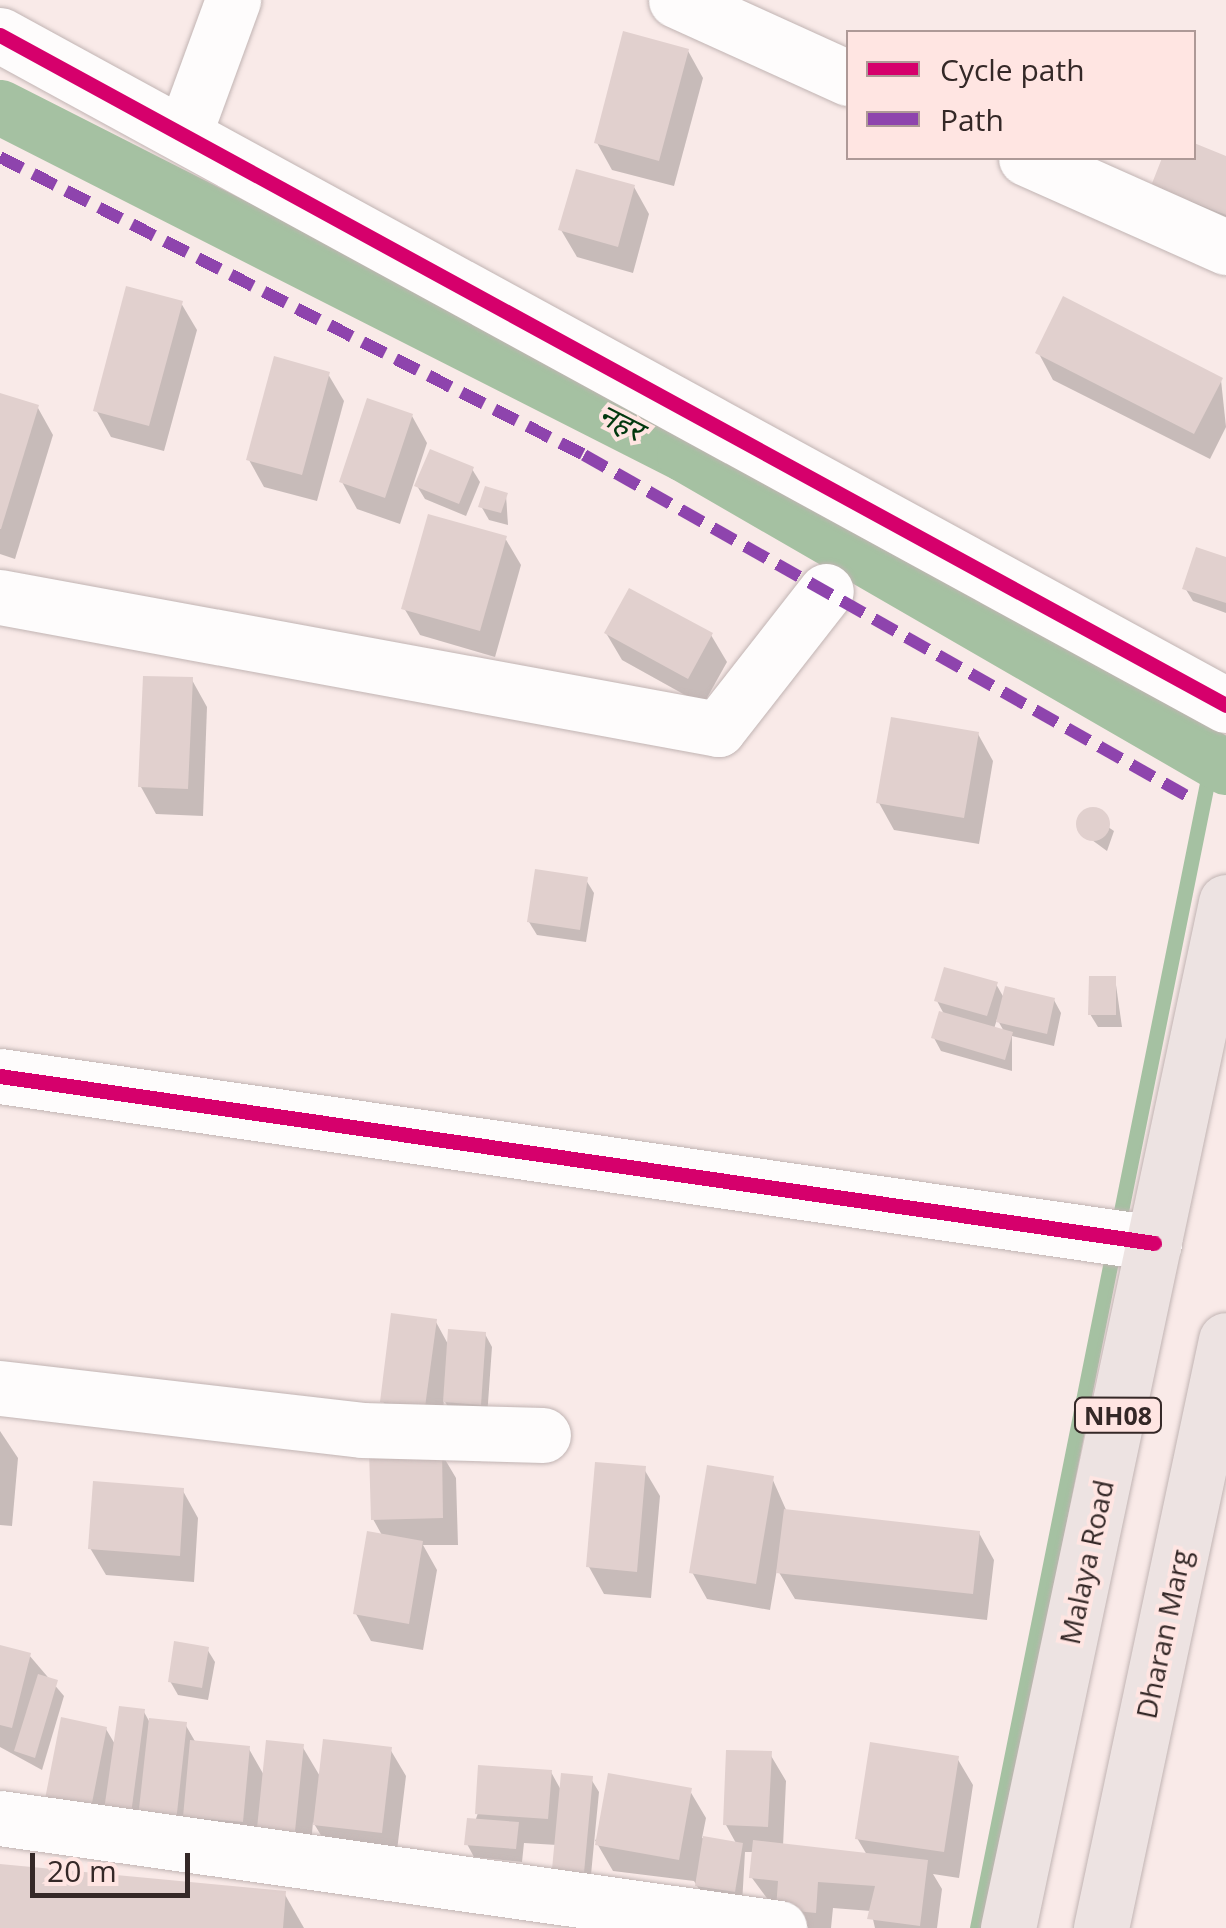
<!DOCTYPE html>
<html>
<head>
<meta charset="utf-8">
<style>
  body { margin:0 }
  #map { position:relative; width:1226px; height:1928px; overflow:hidden; background:#f9eae8; font-family:"Open Sans","Noto Sans Devanagari",sans-serif }
  div>[style] { position:absolute }
  .shadow>* { inset:0; background:#0003 }
  .stream>* { height:15px; margin:-7.5px; padding:0 7.5px; transform-origin:7.5px; border-radius:7.5px; background:#a5c1a2 }
  .canal>* { height:55px; margin:-27.5px; padding:0 27.5px; transform-origin:27.5px; border-radius:27.5px; background:#a5c1a2 }
  .building>* { inset:0; background:#e1d0ce }
  .round { border-radius:50% }
  .roads { filter:drop-shadow(0 0 2px #c1b4b3) drop-shadow(0 0 2px #c1b4b3) }
  .minor>* { height:55px; margin:-27.5px; padding:0 27.5px; transform-origin:27.5px; border-radius:27.5px; background:#fefcfc }
  .tertiary>* { height:55px; margin:-27.5px; padding:0 27.5px; transform-origin:27.5px; border-radius:27.5px; background:#fefcfc }
  .primary>* { height:55px; margin:-27.5px; padding:0 27.5px; transform-origin:27.5px; border-radius:27.5px; background:#ede3e2 }
  .quiet>* { height:12px; margin-top:-6px; transform-origin:0; background:repeating-linear-gradient(90deg,#8e44ad 0 25px,transparent 0 37px) }
  .cycleway>* { height:15px; margin:-7.5px; padding:0 7.5px; transform-origin:7.5px; border-radius:7.5px; background:#d6006c }
  span { translate:-50% -50%; white-space:nowrap; text-align:center; line-height:1.15; -webkit-text-stroke:8px #ffe5e2; paint-order:stroke }
  .shield-label span { padding:2px 8px; background:#ffe5e2; border:2px solid; border-radius:8px; -webkit-text-stroke-width:0 }
  .shield-label { font-size:25px; color:#342827; font-weight:700 }
  .street-label { font-size:28px; color:#342827 }
  .water-label { font-size:30px; color:#01380e; font-style:italic }
  .legend { position:absolute; left:846px; top:30px; width:350px; height:130px; box-sizing:border-box; background:#ffe5e2; border:2px solid #ae9997; margin:0; padding:12px 18px; list-style:none; font-size:30px; color:#342827 }
  .legend li { display:flex; align-items:center; gap:20px; height:50px }
  .legend b { width:50px; border:2px solid #ae9997 }
  .scale { position:absolute; left:30px; top:1853px; width:160px; height:45px; box-sizing:border-box; border:5px solid #342827; border-top:0; padding-left:12px; font-size:30px; line-height:35px; white-space:nowrap; color:#342827; -webkit-text-stroke:8px #ffe5e2; paint-order:stroke }
</style>
</head>
<body>
<div id="map">
  <div class="shadow">
    <div style="clip-path:polygon(688px 51px,703px 78px,674px 186px,612px 170px,597px 143px)"></div>
    <div style="clip-path:polygon(1194px 146px,1226px 158px,1226px 235px,1153px 186px,1165px 158px,1194px 158px)"></div>
    <div style="clip-path:polygon(634px 187px,649px 214px,633px 273px,577px 257px,561px 230px)"></div>
    <div style="clip-path:polygon(181px 303px,197px 330px,164px 451px,111px 437px,96px 410px)"></div>
    <div style="clip-path:polygon(1038px 352px,1221px 380px,1226px 427px,1210px 459px,1053px 380px)"></div>
    <div style="clip-path:polygon(328px 374px,344px 401px,317px 501px,264px 487px,249px 460px)"></div>
    <div style="clip-path:polygon(0 396px,38px 408px,53px 435px,15px 559px,0 554px)"></div>
    <div style="clip-path:polygon(412px 416px,427px 443px,400px 524px,357px 509px,342px 482px)"></div>
    <div style="clip-path:polygon(472px 469px,480px 482px,466px 516px,425px 499px,417px 486px)"></div>
    <div style="clip-path:polygon(506px 495px,508px 525px,489px 520px,481px 506px)"></div>
    <div style="clip-path:polygon(505px 538px,521px 565px,495px 657px,420px 635px,404px 608px)"></div>
    <div style="clip-path:polygon(1226px 560px,1226px 613px,1193px 601px,1185px 588px)"></div>
    <div style="clip-path:polygon(606px 633px,711px 635px,727px 662px,703px 705px,622px 660px)"></div>
    <div style="clip-path:polygon(192px 680px,207px 707px,203px 816px,156px 814px,141px 787px)"></div>
    <div style="clip-path:polygon(978px 734px,993px 761px,979px 844px,894px 830px,879px 803px)"></div>
    <div style="clip-path:polygon(1086px 812px,1114px 831px,1107px 851px,1081px 832px)"></div>
    <div style="clip-path:polygon(586px 880px,594px 893px,586px 942px,537px 935px,529px 922px)"></div>
    <div style="clip-path:polygon(1115px 978px,1122px 1027px,1098px 1027px,1090px 1014px)"></div>
    <div style="clip-path:polygon(evenodd,996px 984px,1004px 998px,1054px 1000px,1061px 1013px,1054px 1046px,1012px 1036px,1012px 1071px,941px 1051px,934px 1038px,945px 1016px,937px 1001px,996px 984px,997px 1019px,1005px 1033px,994px 1029px,997px 1019px)"></div>
    <div style="clip-path:polygon(436px 1322px,449px 1346px,485px 1334px,492px 1347px,487px 1417px,453px 1415px,444px 1400px,440px 1433px,398px 1428px,383px 1401px)"></div>
    <div style="clip-path:polygon(0 1431px,18px 1458px,12px 1526px,0 1525px)"></div>
    <div style="clip-path:polygon(440px 1451px,456px 1478px,458px 1545px,423px 1545px,437px 1570px,423px 1650px,371px 1641px,356px 1614px,383px 1537px,373px 1519px)"></div>
    <div style="clip-path:polygon(644px 1469px,660px 1496px,651px 1598px,604px 1594px,589px 1567px)"></div>
    <div style="clip-path:polygon(772px 1478px,787px 1512px,979px 1533px,994px 1560px,987px 1620px,795px 1599px,777px 1569px,770px 1610px,707px 1599px,692px 1572px)"></div>
    <div style="clip-path:polygon(183px 1491px,198px 1518px,194px 1582px,106px 1575px,90px 1548px)"></div>
    <div style="clip-path:polygon(0 1648px,29px 1655px,64px 1696px,42px 1770px,0 1747px)"></div>
    <div style="clip-path:polygon(207px 1649px,215px 1662px,208px 1700px,178px 1695px,170px 1681px)"></div>
    <div style="clip-path:polygon(144px 1712px,149px 1721px,185px 1724px,196px 1743px,249px 1749px,265px 1777px,302px 1746px,321px 1778px,390px 1749px,406px 1776px,396px 1859px,331px 1852px,313px 1822px,309px 1867px,63px 1826px,106px 1729px,116px 1746px)"></div>
    <div style="clip-path:polygon(770px 1754px,786px 1781px,783px 1846px,867px 1855px,857px 1838px,957px 1758px,973px 1785px,959px 1878px,933px 1874px,942px 1889px,937px 1928px,875px 1928px,871px 1911px,833px 1908px,831px 1928px,789px 1928px,752px 1878px,754px 1852px,745px 1852px,742px 1904px,705px 1899px,694px 1881px,613px 1871px,595px 1840px,690px 1791px,706px 1818px,702px 1838px,737px 1845px,726px 1825px)"></div>
    <div style="clip-path:polygon(551px 1772px,562px 1792px,591px 1779px,599px 1792px,590px 1885px,557px 1845px,524px 1843px,522px 1862px,474px 1857px,467px 1844px,478px 1813px)"></div>
    <div style="clip-path:polygon(0 1867px,284px 1893px,304px 1928px,0 1928px)"></div>
  </div>
  <div class="stream">
    <div style="left:977px;top:1928px;width:1193px;rotate:-78.64deg"></div>
  </div>
  <div class="canal">
    <div style="left:0;top:107px;width:767px;rotate:26.9deg"></div>
    <div style="left:684px;top:454px;width:626px;rotate:30.01deg"></div>
  </div>
  <div class="building">
    <div style="clip-path:polygon(623px 31px,689px 49px,659px 161px,594px 143px)"></div>
    <div style="clip-path:polygon(1194px 143px,1226px 156px,1226px 215px,1151px 186px,1162px 158px,1194px 158px)"></div>
    <div style="clip-path:polygon(576px 169px,635px 185px,618px 247px,558px 230px)"></div>
    <div style="clip-path:polygon(126px 286px,183px 301px,149px 426px,93px 411px)"></div>
    <div style="clip-path:polygon(1063px 296px,1223px 378px,1194px 434px,1035px 353px)"></div>
    <div style="clip-path:polygon(274px 356px,330px 372px,302px 475px,246px 460px)"></div>
    <div style="clip-path:polygon(0 393px,39px 405px,1px 529px,0 529px)"></div>
    <div style="clip-path:polygon(367px 398px,413px 414px,385px 498px,339px 482px)"></div>
    <div style="clip-path:polygon(430px 449px,474px 467px,459px 504px,414px 486px)"></div>
    <div style="clip-path:polygon(485px 486px,508px 493px,501px 513px,478px 507px)"></div>
    <div style="clip-path:polygon(428px 514px,507px 536px,480px 631px,401px 609px)"></div>
    <div style="clip-path:polygon(1196px 547px,1226px 557px,1226px 603px,1182px 589px)"></div>
    <div style="clip-path:polygon(629px 588px,713px 633px,688px 679px,604px 633px)"></div>
    <div style="clip-path:polygon(143px 676px,193px 677px,188px 789px,138px 787px)"></div>
    <div style="clip-path:polygon(891px 717px,979px 732px,964px 818px,876px 803px)"></div>
    <div class="round" style="left:1076px;top:807px;width:34px;height:34px"></div>
    <div style="clip-path:polygon(535px 869px,588px 877px,580px 930px,527px 922px)"></div>
    <div style="clip-path:polygon(944px 967px,998px 982px,987px 1016px,934px 1001px)"></div>
    <div style="clip-path:polygon(1089px 976px,1116px 976px,1116px 1015px,1088px 1015px)"></div>
    <div style="clip-path:polygon(1005px 986px,1055px 998px,1047px 1034px,996px 1022px)"></div>
    <div style="clip-path:polygon(939px 1011px,1013px 1032px,1005px 1060px,931px 1038px)"></div>
    <div style="clip-path:polygon(391px 1313px,437px 1319px,425px 1407px,380px 1402px)"></div>
    <div style="clip-path:polygon(448px 1329px,486px 1332px,481px 1405px,443px 1402px)"></div>
    <div style="clip-path:polygon(442px 1449px,443px 1518px,371px 1520px,369px 1450px)"></div>
    <div style="clip-path:polygon(595px 1462px,646px 1466px,637px 1572px,586px 1567px)"></div>
    <div style="clip-path:polygon(707px 1465px,774px 1476px,756px 1584px,689px 1573px)"></div>
    <div style="clip-path:polygon(93px 1481px,184px 1488px,180px 1556px,88px 1549px)"></div>
    <div style="clip-path:polygon(784px 1509px,980px 1531px,973px 1594px,776px 1573px)"></div>
    <div style="clip-path:polygon(367px 1531px,423px 1541px,409px 1624px,353px 1614px)"></div>
    <div style="clip-path:polygon(174px 1641px,209px 1647px,202px 1688px,168px 1682px)"></div>
    <div style="clip-path:polygon(0 1645px,31px 1653px,12px 1728px,0 1725px)"></div>
    <div style="clip-path:polygon(38px 1674px,58px 1680px,35px 1758px,14px 1751px)"></div>
    <div style="clip-path:polygon(119px 1706px,145px 1709px,131px 1814px,104px 1810px)"></div>
    <div style="clip-path:polygon(61px 1717px,107px 1727px,91px 1808px,45px 1799px)"></div>
    <div style="clip-path:polygon(149px 1718px,187px 1722px,176px 1822px,138px 1818px)"></div>
    <div style="clip-path:polygon(323px 1739px,392px 1747px,382px 1833px,313px 1825px)"></div>
    <div style="clip-path:polygon(190px 1740px,250px 1746px,243px 1822px,183px 1817px)"></div>
    <div style="clip-path:polygon(266px 1740px,304px 1744px,294px 1841px,256px 1838px)"></div>
    <div style="clip-path:polygon(870px 1742px,959px 1756px,944px 1852px,855px 1839px)"></div>
    <div style="clip-path:polygon(726px 1750px,772px 1751px,768px 1827px,723px 1825px)"></div>
    <div style="clip-path:polygon(478px 1765px,552px 1770px,548px 1819px,475px 1814px)"></div>
    <div style="clip-path:polygon(561px 1773px,593px 1776px,584px 1873px,552px 1869px)"></div>
    <div style="clip-path:polygon(608px 1773px,692px 1788px,679px 1860px,595px 1845px)"></div>
    <div style="clip-path:polygon(467px 1818px,519px 1822px,516px 1849px,464px 1845px)"></div>
    <div style="clip-path:polygon(703px 1836px,743px 1843px,735px 1892px,695px 1886px)"></div>
    <div style="clip-path:polygon(753px 1840px,928px 1860px,920px 1926px,867px 1919px,875px 1886px,818px 1882px,816px 1913px,776px 1909px,778px 1881px,749px 1878px)"></div>
    <div style="clip-path:polygon(0 1864px,286px 1891px,283px 1928px,0 1928px)"></div>
  </div>
  <div class="roads">
    <div class="minor">
      <div style="left:676px;top:0;width:189px;rotate:24.4deg"></div>
      <div style="left:184px;top:134px;width:143px;rotate:-69.9deg"></div>
      <div style="left:1026px;top:158px;width:219px;rotate:24deg"></div>
      <div style="left:0;top:597px;width:730px;rotate:10.42deg"></div>
      <div style="left:718px;top:729px;width:175px;rotate:-52deg"></div>
      <div style="left:0;top:1076px;width:1166px;rotate:8.23deg"></div>
      <div style="left:0;top:1388px;width:364px;rotate:6.6deg"></div>
      <div style="left:362px;top:1430px;width:181px;rotate:1.6deg"></div>
      <div style="left:0;top:1818px;width:787px;rotate:8.04deg"></div>
    </div>
    <div class="tertiary">
      <div style="left:0;top:35px;width:1397px;rotate:28.66deg"></div>
    </div>
    <div class="primary">
      <div style="left:1008px;top:1928px;width:1049px;rotate:-78deg"></div>
      <div style="left:1101px;top:1928px;width:601px;rotate:-78deg"></div>
    </div>
  </div>
  <div class="quiet">
    <div style="left:0;top:157px;width:656px;rotate:27.03deg"></div>
    <div style="left:584px;top:455px;width:693px;rotate:29.49deg"></div>
  </div>
  <div class="cycleway">
    <div style="left:0;top:35px;width:1397px;rotate:28.66deg"></div>
    <div style="left:0;top:1076px;width:1166px;rotate:8.23deg"></div>
  </div>
  <div class="shield-label">
    <span style="left:1118px;top:1415px">NH08</span>
  </div>
  <div class="street-label">
    <span style="left:1086px;top:1562px;rotate:-78deg">Malaya Road</span>
    <span style="left:1163px;top:1634px;rotate:-78deg">Dharan Marg</span>
  </div>
  <div class="water-label">
    <span style="left:621px;top:422px;rotate:27deg">नहर</span>
  </div>
  <ul class="legend">
  <li><b style="height:12px;background:#d6006c"></b>Cycle path</li>
  <li><b style="height:12px;background:#8e44ad"></b>Path</li>
  </ul>
  <div class="scale">20 m</div>
</div>
</body>
</html>
